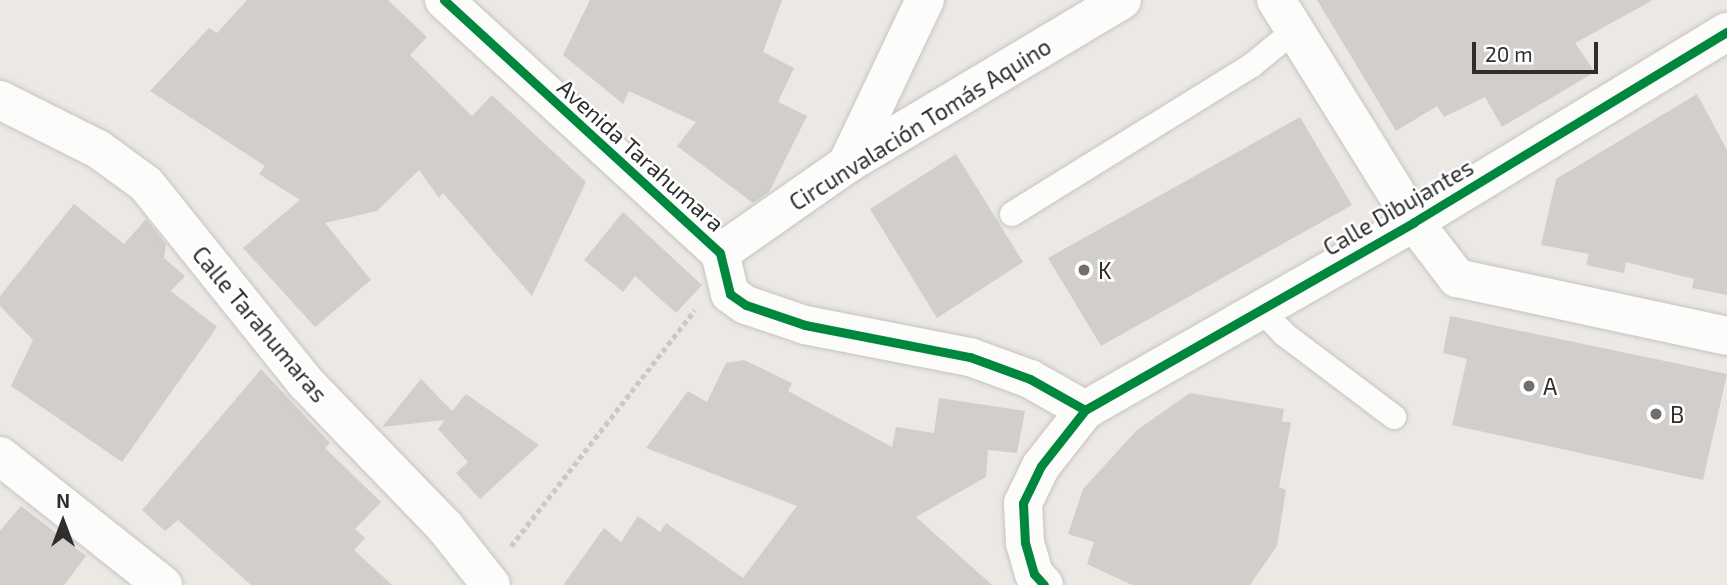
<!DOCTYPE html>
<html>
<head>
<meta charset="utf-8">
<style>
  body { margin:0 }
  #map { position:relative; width:1727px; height:585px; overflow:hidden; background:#ece8e4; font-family:"Exo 2",sans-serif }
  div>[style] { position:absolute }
  .building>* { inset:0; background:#d1cecb }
  .path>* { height:4.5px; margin-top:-2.25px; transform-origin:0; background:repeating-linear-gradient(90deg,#c9c9c8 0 5px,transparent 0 8.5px) }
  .roads { filter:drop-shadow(0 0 2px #c5c4c5) drop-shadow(0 0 2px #c5c4c5) }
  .service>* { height:24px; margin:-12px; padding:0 12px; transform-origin:12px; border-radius:12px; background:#fcfcfb }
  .minor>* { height:38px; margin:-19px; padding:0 19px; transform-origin:19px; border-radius:19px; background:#fcfcfb }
  .cycleway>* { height:9px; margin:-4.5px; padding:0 4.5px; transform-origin:4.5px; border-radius:4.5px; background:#00873e }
  .dots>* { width:19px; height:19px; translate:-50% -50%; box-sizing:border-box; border:4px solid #fff; border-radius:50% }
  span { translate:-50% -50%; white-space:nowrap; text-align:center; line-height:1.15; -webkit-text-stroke:5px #fff; paint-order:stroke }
  .street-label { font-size:23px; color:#2e2e2e }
  .poi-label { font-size:23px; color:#2e2e2e }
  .left { translate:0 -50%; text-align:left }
  .north { position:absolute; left:28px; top:487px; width:70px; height:70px; -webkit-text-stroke:5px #fff; paint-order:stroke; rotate:0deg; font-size:19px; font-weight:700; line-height:28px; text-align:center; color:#2e2e2e }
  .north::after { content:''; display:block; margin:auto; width:24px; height:32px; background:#2e2e2e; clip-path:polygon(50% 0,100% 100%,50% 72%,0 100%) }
  .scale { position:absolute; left:1472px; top:42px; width:126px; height:32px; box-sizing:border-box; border:4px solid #2e2e2e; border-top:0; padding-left:9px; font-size:21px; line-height:24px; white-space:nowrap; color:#2e2e2e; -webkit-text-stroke:5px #fff; paint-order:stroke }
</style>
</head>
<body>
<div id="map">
  <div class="building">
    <div style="clip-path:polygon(247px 0,388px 0,427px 37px,410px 55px,472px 116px,492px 95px,586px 182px,532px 296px,443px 193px,439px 198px,419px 170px,377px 211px,325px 223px,371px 280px,315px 327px,243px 248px,300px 200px,259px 174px,265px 166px,150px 91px,209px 28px,217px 33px)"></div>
    <div style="clip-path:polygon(590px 0,782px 0,763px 52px,794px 68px,778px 102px,807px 116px,769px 192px,753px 203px,677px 146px,696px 122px,629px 91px,623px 104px,563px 55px)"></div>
    <div style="clip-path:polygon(1317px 0,1653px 0,1575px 43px,1595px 72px,1502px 127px,1485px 97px,1444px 117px,1437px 106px,1396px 131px)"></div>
    <div style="clip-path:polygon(1697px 94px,1727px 150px,1727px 295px,1692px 288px,1694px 279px,1626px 262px,1624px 273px,1586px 265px,1589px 254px,1541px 245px,1556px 179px)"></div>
    <div style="clip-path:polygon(1300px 117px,1352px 205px,1101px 346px,1048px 258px)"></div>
    <div style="clip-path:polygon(956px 154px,1023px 262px,937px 318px,870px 209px)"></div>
    <div style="clip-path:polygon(74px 204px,124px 244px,146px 219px,166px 244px,164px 258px,185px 276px,171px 291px,217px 327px,122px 462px,11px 386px,33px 340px,0 306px,0 296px)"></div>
    <div style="clip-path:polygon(623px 212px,702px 285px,676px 313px,635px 276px,623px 292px,584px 260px)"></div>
    <div style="clip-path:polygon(1450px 316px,1727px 374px,1703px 480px,1452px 425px,1467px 359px,1443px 353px)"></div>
    <div style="clip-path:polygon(744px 360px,792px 383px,788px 391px,892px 447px,896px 427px,934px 433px,939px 398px,1025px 411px,1017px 453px,988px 450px,986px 477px,916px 517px,992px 585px,563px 585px,604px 528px,621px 542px,638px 516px,660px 532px,666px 523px,743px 578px,797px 506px,646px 448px,688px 391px,707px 402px,726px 363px)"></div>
    <div style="clip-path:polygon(261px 369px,330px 443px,325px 448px,381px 502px,355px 529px,365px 538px,354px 550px,392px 585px,251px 585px,178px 520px,165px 531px,142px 510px)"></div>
    <div style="clip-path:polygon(421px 379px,452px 411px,466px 394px,539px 445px,480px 499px,456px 473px,468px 462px,438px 429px,445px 420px,382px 427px)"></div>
    <div style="clip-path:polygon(1190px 393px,1284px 409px,1282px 422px,1291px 422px,1279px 487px,1286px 490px,1277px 546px,1250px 585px,1132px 585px,1087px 564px,1094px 542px,1068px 534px,1083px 489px,1137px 430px)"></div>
    <div style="clip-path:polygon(21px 506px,86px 556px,64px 585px,0 585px,0 531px)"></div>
  </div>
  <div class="path">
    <div style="left:511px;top:546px;width:299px;rotate:-52.1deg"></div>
  </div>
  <div class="roads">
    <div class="service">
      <div style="left:1012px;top:214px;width:281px;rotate:-31.8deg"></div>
      <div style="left:1251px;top:66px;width:57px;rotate:-39.3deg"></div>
      <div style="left:1260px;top:309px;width:35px;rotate:46deg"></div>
      <div style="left:1284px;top:334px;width:138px;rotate:37deg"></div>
    </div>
    <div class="minor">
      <div style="left:444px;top:0;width:374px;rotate:42.5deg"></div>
      <div style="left:720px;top:253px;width:42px;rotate:76.3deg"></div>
      <div style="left:730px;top:294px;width:19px;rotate:35deg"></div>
      <div style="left:746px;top:305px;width:62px;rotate:18.7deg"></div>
      <div style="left:805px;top:325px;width:168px;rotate:11deg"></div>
      <div style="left:970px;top:357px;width:64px;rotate:20.1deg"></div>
      <div style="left:1030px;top:379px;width:63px;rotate:29.4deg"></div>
      <div style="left:1276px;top:0;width:261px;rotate:58.1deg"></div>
      <div style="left:1414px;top:222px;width:71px;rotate:52.5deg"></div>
      <div style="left:1457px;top:278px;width:276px;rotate:12.1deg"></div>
      <div style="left:0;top:100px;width:110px;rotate:26.6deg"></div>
      <div style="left:98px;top:149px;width:59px;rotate:36.1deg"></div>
      <div style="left:146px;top:184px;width:255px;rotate:51.2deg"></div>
      <div style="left:306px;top:383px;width:200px;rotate:46deg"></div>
      <div style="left:445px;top:527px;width:74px;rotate:51.6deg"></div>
      <div style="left:847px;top:164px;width:182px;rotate:-64.6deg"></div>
      <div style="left:720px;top:253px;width:155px;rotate:-35deg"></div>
      <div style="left:847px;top:164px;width:320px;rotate:-30.8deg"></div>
      <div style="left:0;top:456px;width:208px;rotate:38.4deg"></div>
      <div style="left:1044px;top:585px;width:15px;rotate:-132deg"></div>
      <div style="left:1034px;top:574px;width:32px;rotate:-106deg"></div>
      <div style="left:1025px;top:543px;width:40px;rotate:-92.9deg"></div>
      <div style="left:1023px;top:503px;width:41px;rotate:-64.1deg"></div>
      <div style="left:1041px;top:466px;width:71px;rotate:-51.8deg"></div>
      <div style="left:1085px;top:410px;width:379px;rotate:-29.7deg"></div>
      <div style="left:1414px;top:222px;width:366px;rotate:-31.3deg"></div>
    </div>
  </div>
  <div class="cycleway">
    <div style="left:444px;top:0;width:374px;rotate:42.5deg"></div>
    <div style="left:720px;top:253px;width:42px;rotate:76.3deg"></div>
    <div style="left:730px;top:294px;width:19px;rotate:35deg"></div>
    <div style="left:746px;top:305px;width:62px;rotate:18.7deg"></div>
    <div style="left:805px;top:325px;width:168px;rotate:11deg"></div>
    <div style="left:970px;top:357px;width:64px;rotate:20.1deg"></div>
    <div style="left:1030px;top:379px;width:63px;rotate:29.4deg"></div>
    <div style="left:1044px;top:585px;width:15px;rotate:-132deg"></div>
    <div style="left:1034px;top:574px;width:32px;rotate:-106deg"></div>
    <div style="left:1025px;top:543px;width:40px;rotate:-92.9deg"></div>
    <div style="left:1023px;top:503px;width:41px;rotate:-64.1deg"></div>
    <div style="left:1041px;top:466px;width:71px;rotate:-51.8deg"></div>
    <div style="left:1085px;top:410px;width:379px;rotate:-29.7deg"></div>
    <div style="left:1414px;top:222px;width:366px;rotate:-31.3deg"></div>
  </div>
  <div class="dots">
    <div style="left:1084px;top:270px;background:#706f6e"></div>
    <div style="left:1529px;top:386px;background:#706f6e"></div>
    <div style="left:1656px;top:414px;background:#706f6e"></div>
  </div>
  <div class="street-label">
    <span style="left:920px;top:124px;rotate:-32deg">Circunvalación Tomás Aquino</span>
    <span style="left:641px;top:155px;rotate:42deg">Avenida Tarahumara</span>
    <span style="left:1398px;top:207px;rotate:-30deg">Calle Dibujantes</span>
    <span style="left:260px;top:324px;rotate:50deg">Calle Tarahumaras</span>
  </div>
  <div class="poi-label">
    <span class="left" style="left:1098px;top:270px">K</span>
    <span class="left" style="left:1543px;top:386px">A</span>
    <span class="left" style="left:1670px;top:414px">B</span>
  </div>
  <div class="north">N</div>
  <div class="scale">20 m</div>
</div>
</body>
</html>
